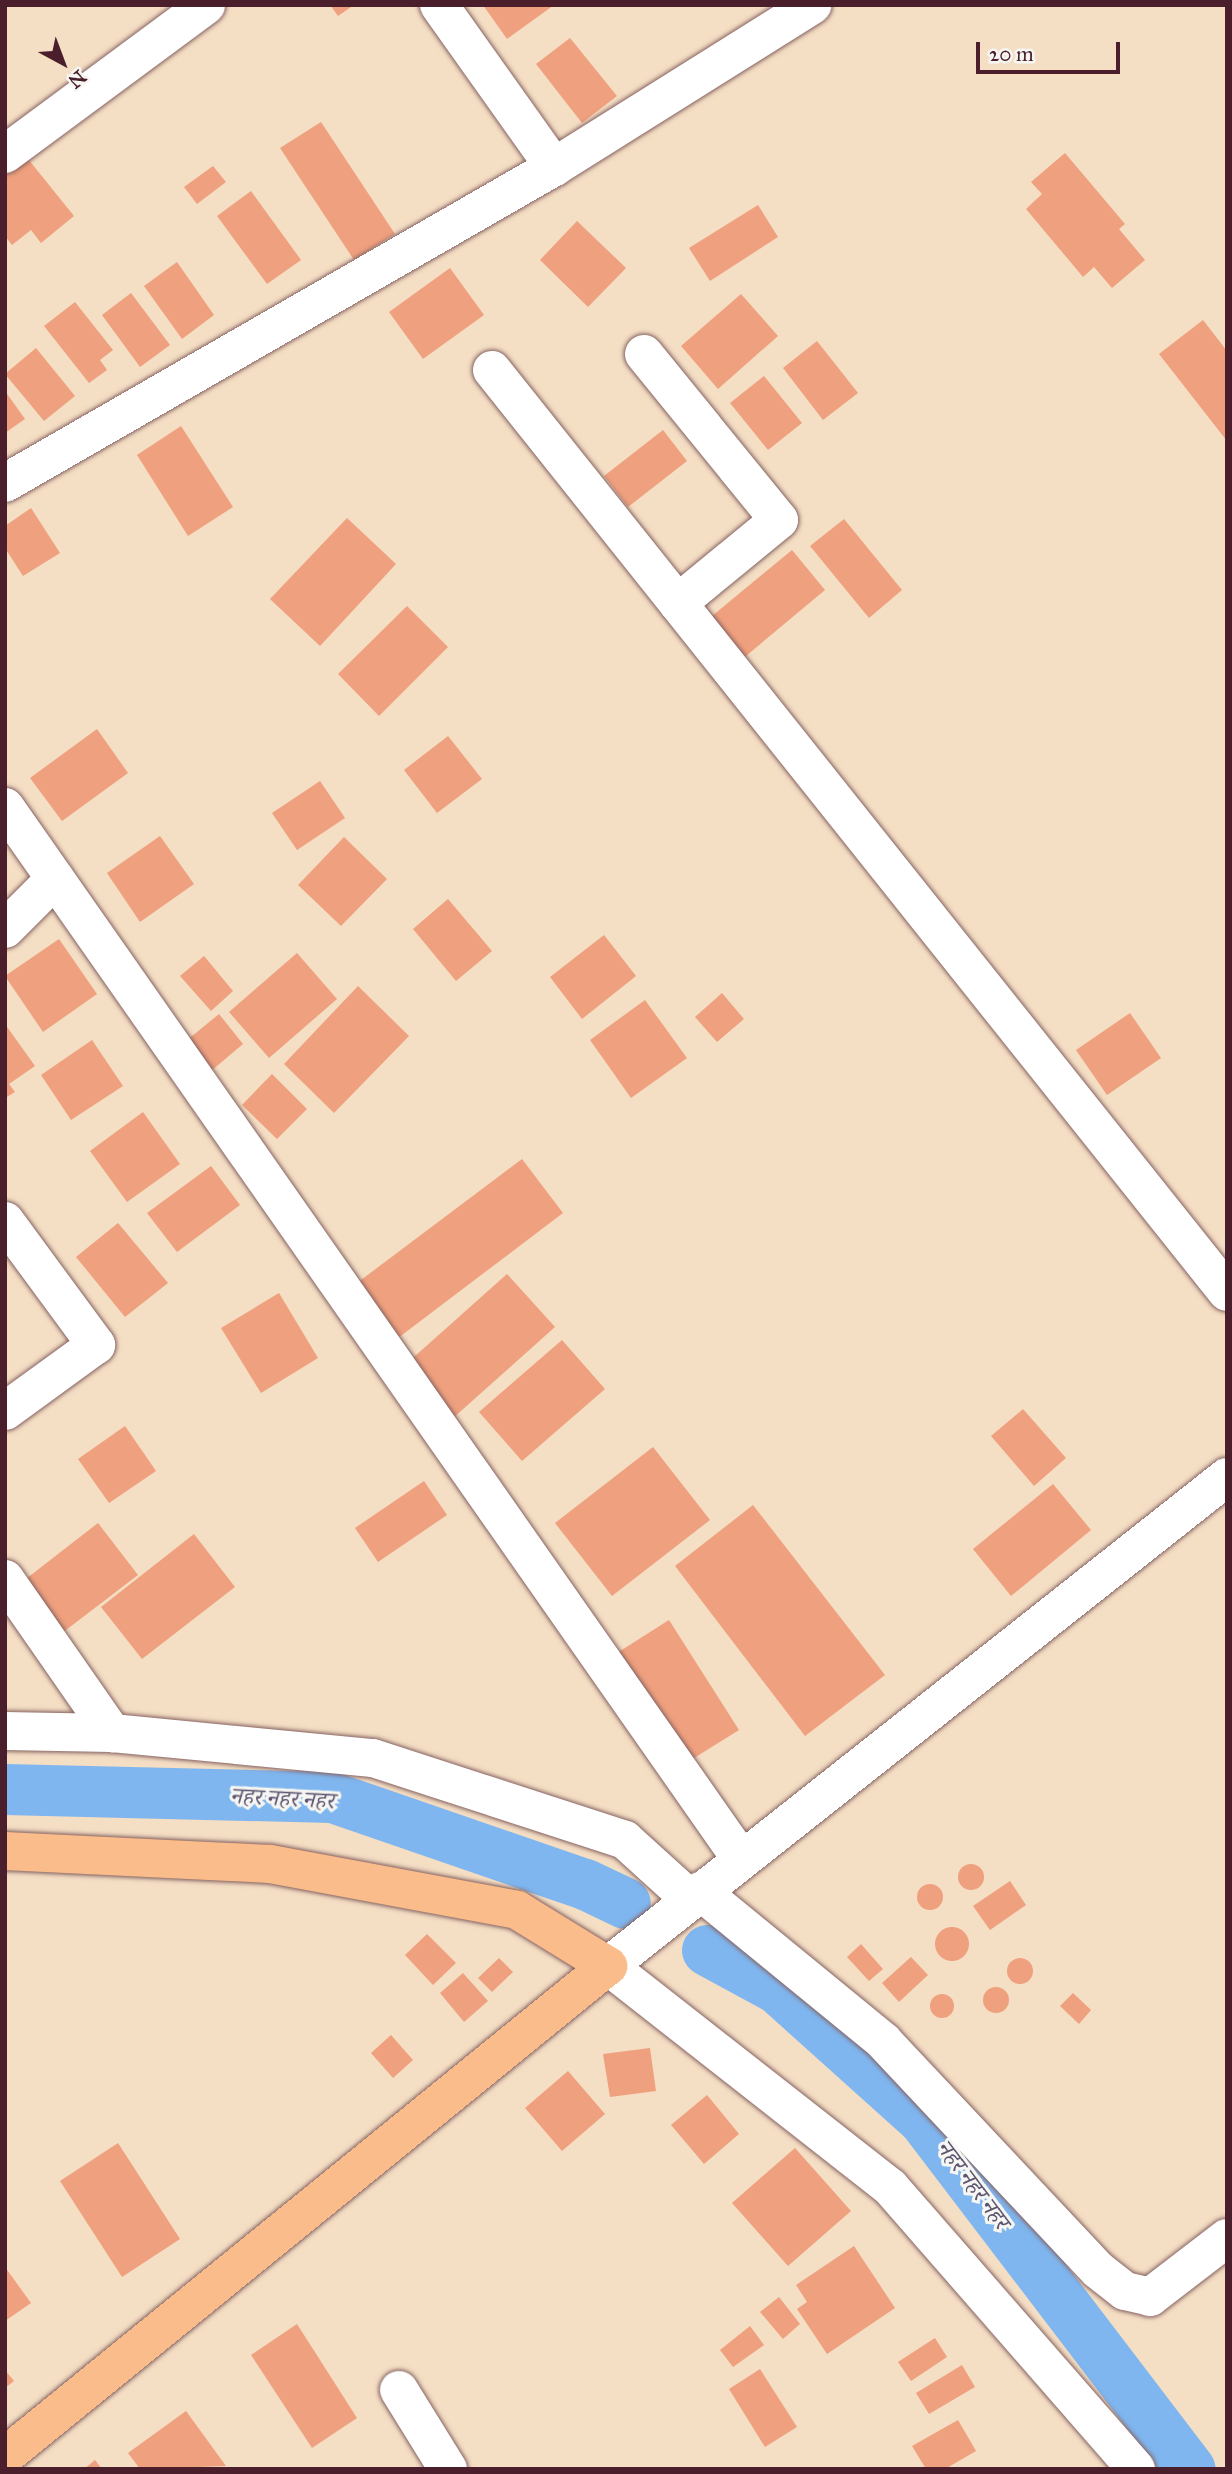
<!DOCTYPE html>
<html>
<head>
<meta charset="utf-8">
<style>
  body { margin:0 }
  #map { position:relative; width:1232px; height:2474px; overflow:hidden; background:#f4dec4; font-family:"IM FELL Great Primer","Noto Serif Devanagari",serif }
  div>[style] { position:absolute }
  .canal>* { height:51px; margin:-25.5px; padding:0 25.5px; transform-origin:25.5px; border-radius:25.5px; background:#7fb6ef }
  .building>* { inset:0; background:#efa07e }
  .round { border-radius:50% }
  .roads { filter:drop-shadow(0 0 2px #866261) drop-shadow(0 0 2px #866261) }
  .minor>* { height:38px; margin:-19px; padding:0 19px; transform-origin:19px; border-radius:19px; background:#fff }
  .major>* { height:38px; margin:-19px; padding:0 19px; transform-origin:19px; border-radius:19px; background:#f9bc8a }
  span { translate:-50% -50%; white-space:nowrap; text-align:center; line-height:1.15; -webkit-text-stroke:6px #f6f6f2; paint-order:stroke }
  .water-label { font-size:23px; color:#5d5470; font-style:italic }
  .frame { position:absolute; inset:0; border:7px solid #4a1f2b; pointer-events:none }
  .north { position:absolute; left:28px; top:28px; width:70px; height:70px; -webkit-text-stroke:5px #f6f6f2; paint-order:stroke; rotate:139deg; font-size:19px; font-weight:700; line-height:28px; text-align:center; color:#4a1f2b }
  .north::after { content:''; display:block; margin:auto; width:24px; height:32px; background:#4a1f2b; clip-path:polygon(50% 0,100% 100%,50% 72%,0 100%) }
  .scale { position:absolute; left:976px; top:42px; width:144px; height:32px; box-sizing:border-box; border:4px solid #4a1f2b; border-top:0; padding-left:9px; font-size:21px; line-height:24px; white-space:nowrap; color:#4a1f2b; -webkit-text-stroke:5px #f6f6f2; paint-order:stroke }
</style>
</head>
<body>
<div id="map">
  <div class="canal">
    <div style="left:5px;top:1789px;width:327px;rotate:1.4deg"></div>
    <div style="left:332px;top:1797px;width:268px;rotate:19deg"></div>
    <div style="left:585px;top:1884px;width:44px;rotate:25.4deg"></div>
    <div style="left:707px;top:1950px;width:80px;rotate:28.5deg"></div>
    <div style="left:777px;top:1988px;width:196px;rotate:41.9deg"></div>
    <div style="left:923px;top:2119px;width:440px;rotate:52.7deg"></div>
  </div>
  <div class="building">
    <div style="clip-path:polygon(330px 5px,354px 5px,338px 16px)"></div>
    <div style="clip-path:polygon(483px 5px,554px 5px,507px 39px)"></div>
    <div style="clip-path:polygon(570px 38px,617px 96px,582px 123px,536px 64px)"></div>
    <div style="clip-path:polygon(321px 122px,395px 234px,354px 260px,280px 148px)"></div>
    <div style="clip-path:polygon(20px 149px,74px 216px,41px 243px,31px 230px,12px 245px,5px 236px,5px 161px)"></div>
    <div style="clip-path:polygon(1065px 153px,1125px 224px,1119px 229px,1145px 260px,1112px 288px,1094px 267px,1083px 277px,1026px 209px,1042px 194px,1031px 182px)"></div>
    <div style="clip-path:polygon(213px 166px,226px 182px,197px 204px,184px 187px)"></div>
    <div style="clip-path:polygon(251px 191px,301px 260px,267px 284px,217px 216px)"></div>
    <div style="clip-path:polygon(758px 205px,778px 237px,710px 281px,689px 248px)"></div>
    <div style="clip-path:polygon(577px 221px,626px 268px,588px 307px,540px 260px)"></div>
    <div style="clip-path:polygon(177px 262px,214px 315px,182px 339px,144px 286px)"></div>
    <div style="clip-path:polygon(450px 268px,484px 315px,423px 359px,389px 312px)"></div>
    <div style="clip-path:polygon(131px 293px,170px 345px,140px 367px,102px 315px)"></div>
    <div style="clip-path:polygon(741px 294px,778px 336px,718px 389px,681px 346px)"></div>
    <div style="clip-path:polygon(75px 302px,113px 350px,100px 360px,107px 370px,89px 383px,44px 326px)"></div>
    <div style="clip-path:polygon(1203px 320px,1227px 351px,1227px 441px,1159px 354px)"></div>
    <div style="clip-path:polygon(817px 341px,858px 393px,823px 420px,783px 368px)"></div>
    <div style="clip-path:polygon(36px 348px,75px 396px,44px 421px,5px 374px)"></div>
    <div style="clip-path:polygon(764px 376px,802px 423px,768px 450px,730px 403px)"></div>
    <div style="clip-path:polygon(5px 391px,25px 419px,5px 433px)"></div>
    <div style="clip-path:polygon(181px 426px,233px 507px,188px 536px,137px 455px)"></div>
    <div style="clip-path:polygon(663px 430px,687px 461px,628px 507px,604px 476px)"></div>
    <div style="clip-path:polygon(31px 508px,60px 553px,23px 576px,5px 548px,5px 526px)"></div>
    <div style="clip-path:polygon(347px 518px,396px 564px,320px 646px,270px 599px)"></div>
    <div style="clip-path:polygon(844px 519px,902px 590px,869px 618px,810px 546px)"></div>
    <div style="clip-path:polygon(792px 550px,825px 590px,740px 661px,706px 621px)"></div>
    <div style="clip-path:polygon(407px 606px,448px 647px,379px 716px,338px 674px)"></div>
    <div style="clip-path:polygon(97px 729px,128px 773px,62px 821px,30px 778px)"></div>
    <div style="clip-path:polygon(448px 736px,482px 779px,437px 813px,404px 770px)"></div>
    <div style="clip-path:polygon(320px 781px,345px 818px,297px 850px,272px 813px)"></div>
    <div style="clip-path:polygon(160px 836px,194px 884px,140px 922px,107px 873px)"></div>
    <div style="clip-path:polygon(344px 837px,387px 879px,341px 926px,298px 885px)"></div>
    <div style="clip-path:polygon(448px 899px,492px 951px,456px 981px,413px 929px)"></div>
    <div style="clip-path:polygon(604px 935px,636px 976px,582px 1019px,550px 977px)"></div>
    <div style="clip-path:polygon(59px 939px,97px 994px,43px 1032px,5px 976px)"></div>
    <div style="clip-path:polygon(297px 953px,337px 999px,269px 1058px,229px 1012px)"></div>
    <div style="clip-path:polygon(204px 956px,233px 991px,211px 1011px,180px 976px)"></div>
    <div style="clip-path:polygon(358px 986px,409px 1036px,334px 1113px,284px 1064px)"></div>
    <div style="clip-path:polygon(722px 993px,744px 1019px,717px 1042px,695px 1017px)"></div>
    <div style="clip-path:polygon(645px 1000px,687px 1058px,631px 1098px,590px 1040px)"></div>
    <div style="clip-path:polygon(1130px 1013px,1161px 1058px,1107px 1095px,1076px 1050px)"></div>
    <div style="clip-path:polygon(219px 1014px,243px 1044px,211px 1071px,186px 1041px)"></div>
    <div style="clip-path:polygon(5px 1024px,35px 1066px,9px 1084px,15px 1092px,5px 1098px)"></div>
    <div style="clip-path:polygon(92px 1040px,123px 1086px,71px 1120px,41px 1075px)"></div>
    <div style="clip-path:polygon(272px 1074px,307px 1109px,277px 1139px,242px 1105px)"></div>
    <div style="clip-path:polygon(143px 1112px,180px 1164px,127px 1202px,90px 1151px)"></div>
    <div style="clip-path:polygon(522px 1159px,563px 1213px,398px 1338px,357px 1283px)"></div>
    <div style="clip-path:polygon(211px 1166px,240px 1205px,177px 1252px,147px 1213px)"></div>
    <div style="clip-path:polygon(118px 1223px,168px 1283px,125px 1317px,76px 1257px)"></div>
    <div style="clip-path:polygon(507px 1274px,555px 1327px,453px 1418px,405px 1365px)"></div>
    <div style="clip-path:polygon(279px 1293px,318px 1358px,261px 1393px,221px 1328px)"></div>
    <div style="clip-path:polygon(562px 1340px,605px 1389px,522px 1461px,479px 1412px)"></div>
    <div style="clip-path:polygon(1023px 1409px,1066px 1458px,1034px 1486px,991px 1436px)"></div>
    <div style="clip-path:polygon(125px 1426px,156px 1471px,109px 1503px,78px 1459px)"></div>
    <div style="clip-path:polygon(653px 1447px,710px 1520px,612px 1596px,555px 1523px)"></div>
    <div style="clip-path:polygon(424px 1481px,447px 1515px,378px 1562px,355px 1528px)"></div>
    <div style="clip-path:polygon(1053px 1484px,1091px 1530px,1011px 1596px,973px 1549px)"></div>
    <div style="clip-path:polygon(753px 1505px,885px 1675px,805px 1736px,675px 1566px)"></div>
    <div style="clip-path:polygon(98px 1523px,138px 1575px,62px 1633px,22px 1582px)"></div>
    <div style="clip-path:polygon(194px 1534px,235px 1587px,142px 1659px,101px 1607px)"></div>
    <div style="clip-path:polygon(669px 1620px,739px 1730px,686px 1763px,617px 1653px)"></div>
    <div class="round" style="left:958px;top:1864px;width:26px;height:26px"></div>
    <div style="clip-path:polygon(1010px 1881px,1026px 1905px,990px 1930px,973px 1906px)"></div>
    <div class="round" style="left:917px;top:1884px;width:26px;height:26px"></div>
    <div class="round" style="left:935px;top:1927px;width:34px;height:34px"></div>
    <div style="clip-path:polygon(427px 1934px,456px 1963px,433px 1985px,405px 1955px)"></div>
    <div style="clip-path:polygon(861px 1944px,883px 1969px,869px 1981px,847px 1957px)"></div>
    <div style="clip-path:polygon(911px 1957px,928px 1975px,899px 2002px,882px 1983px)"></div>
    <div class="round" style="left:1007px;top:1958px;width:26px;height:26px"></div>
    <div style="clip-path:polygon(499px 1958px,513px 1972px,492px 1992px,478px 1978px)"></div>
    <div style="clip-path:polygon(463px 1973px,488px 2001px,464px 2022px,440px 1993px)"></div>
    <div class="round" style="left:983px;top:1987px;width:26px;height:26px"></div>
    <div style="clip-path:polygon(1073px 1993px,1091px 2010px,1079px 2024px,1060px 2006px)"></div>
    <div class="round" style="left:930px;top:1994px;width:24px;height:24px"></div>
    <div style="clip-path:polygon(391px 2035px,413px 2060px,393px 2078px,371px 2053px)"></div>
    <div style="clip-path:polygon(650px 2048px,656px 2091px,610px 2097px,603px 2054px)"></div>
    <div style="clip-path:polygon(568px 2071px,605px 2114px,562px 2151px,525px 2108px)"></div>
    <div style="clip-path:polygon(707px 2095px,739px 2134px,704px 2164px,671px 2125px)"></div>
    <div style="clip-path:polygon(118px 2143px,180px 2239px,122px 2277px,60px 2181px)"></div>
    <div style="clip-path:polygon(795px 2148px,851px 2211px,788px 2266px,732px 2203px)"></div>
    <div style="clip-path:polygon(854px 2246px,895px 2308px,827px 2354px,797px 2309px,807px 2302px,796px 2285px)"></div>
    <div style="clip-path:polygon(5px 2267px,31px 2303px,5px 2321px)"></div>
    <div style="clip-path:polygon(779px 2297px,800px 2324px,783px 2339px,760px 2312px)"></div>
    <div style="clip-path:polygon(297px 2324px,357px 2418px,312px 2448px,251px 2355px)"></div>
    <div style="clip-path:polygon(750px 2326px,764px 2345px,733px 2367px,720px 2350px)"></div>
    <div style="clip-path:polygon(935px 2338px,947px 2357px,911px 2381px,898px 2362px)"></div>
    <div style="clip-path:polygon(962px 2365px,975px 2387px,929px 2414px,916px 2393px)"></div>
    <div style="clip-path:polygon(760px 2369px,797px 2427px,765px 2447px,729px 2389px)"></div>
    <div style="clip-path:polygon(5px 2370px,14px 2381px,5px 2388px)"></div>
    <div style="clip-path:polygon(186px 2411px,226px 2466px,140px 2469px,128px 2453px)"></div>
    <div style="clip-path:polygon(958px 2420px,976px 2451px,945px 2469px,926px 2469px,912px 2446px)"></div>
    <div style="clip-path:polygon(95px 2460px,102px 2469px,84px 2469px)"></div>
  </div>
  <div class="roads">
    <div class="minor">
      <div style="left:439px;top:5px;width:199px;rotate:54.6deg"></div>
      <div style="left:5px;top:154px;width:250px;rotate:-36.5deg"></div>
      <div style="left:644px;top:354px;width:214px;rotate:50.9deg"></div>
      <div style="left:779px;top:520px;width:131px;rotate:140.6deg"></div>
      <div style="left:492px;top:370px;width:1179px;rotate:51.44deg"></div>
      <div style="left:5px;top:483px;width:633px;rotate:-29.92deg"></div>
      <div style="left:554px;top:167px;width:305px;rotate:-32.1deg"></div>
      <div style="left:5px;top:807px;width:1284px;rotate:55.02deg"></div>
      <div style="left:5px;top:929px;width:71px;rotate:-45deg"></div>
      <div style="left:5px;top:1221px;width:154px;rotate:53.7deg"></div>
      <div style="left:96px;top:1345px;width:112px;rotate:144deg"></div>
      <div style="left:5px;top:1579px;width:188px;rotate:55.2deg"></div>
      <div style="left:5px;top:1731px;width:107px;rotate:1.1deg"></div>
      <div style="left:112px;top:1733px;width:262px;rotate:5.5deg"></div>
      <div style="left:373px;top:1758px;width:265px;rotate:18deg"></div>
      <div style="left:625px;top:1840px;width:88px;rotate:42.2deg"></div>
      <div style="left:700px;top:1891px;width:237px;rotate:39.3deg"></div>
      <div style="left:883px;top:2041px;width:314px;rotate:46.8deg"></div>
      <div style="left:1098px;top:2270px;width:34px;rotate:38deg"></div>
      <div style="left:1125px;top:2291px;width:26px;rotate:13deg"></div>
      <div style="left:1150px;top:2297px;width:97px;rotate:-37.5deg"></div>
      <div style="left:399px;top:2390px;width:93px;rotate:58.2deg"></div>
      <div style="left:1136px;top:2469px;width:374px;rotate:-131.1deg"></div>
      <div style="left:890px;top:2187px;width:358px;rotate:-141.9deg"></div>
      <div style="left:608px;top:1966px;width:789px;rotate:-38.31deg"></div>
    </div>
    <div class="major">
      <div style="left:5px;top:1851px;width:265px;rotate:2.8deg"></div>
      <div style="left:270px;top:1864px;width:251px;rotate:10.5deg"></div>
      <div style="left:517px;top:1910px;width:107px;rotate:31.6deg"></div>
      <div style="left:608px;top:1966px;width:777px;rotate:140.9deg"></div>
    </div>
  </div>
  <div class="water-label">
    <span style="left:282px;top:1798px;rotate:3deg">नहर नहर नहर</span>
    <span style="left:973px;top:2184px;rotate:53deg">नहर नहर नहर</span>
  </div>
  <div class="frame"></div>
  <div class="north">N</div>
  <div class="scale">20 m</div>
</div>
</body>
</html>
